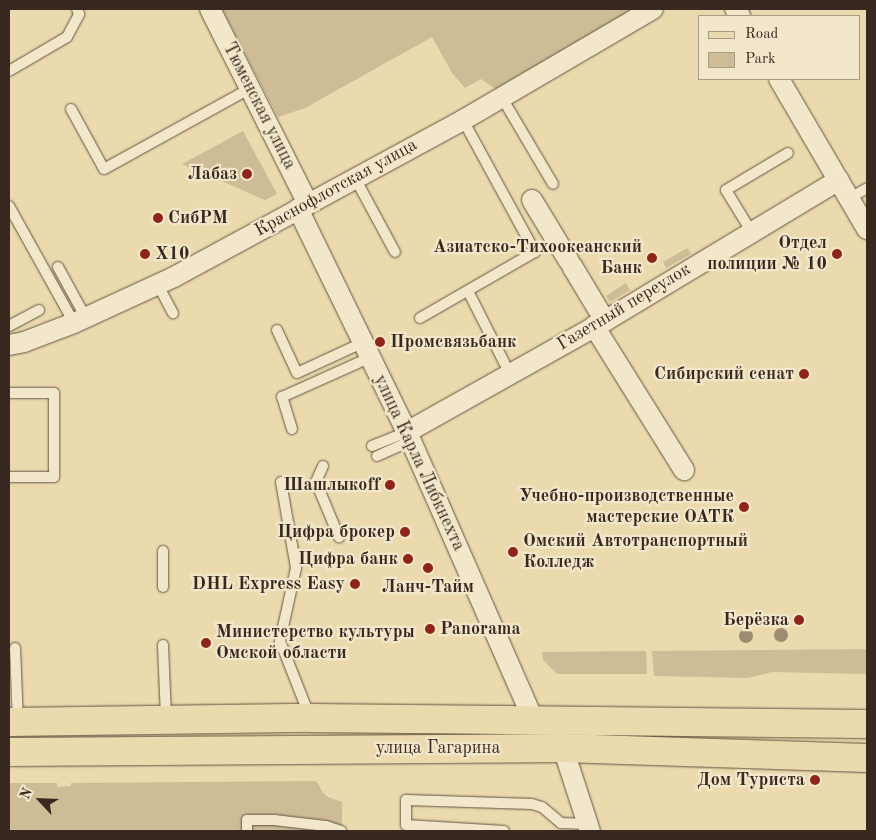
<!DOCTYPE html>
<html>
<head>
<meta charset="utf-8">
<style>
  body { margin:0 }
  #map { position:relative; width:876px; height:840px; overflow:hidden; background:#ebdaad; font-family:"Old Standard TT",serif }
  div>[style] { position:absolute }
  .green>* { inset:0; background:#cdbc95 }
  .roads { filter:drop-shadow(0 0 1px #655443) drop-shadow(0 0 1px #655443) }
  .lane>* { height:10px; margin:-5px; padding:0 5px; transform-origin:5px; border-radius:5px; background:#f2e7ca }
  .street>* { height:20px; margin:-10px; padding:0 10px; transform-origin:10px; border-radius:10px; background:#f2e7ca }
  .primary>* { height:28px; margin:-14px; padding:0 14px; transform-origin:14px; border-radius:14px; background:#ebdaad }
  .trees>* { width:14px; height:14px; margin:-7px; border-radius:50%; background:#9d8c6f }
  .dots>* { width:14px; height:14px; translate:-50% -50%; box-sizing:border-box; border:2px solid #f2e7ca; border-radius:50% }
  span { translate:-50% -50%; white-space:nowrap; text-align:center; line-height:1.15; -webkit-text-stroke:4.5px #f2e7ca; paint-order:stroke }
  .street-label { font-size:18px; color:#382820 }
  .poi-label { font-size:18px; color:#382820; font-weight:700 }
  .right { translate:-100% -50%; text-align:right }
  .left { translate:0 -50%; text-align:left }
  .frame { position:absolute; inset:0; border:10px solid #382820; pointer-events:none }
  .legend { position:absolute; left:698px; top:15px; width:162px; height:65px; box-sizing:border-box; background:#f2e7ca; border:1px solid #a89b86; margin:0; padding:6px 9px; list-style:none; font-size:15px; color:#382820 }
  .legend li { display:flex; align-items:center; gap:10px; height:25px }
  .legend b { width:25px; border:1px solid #a89b86 }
  .north { position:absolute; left:15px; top:775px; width:50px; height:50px; -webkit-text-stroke:4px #f2e7ca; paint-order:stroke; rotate:295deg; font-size:14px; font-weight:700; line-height:20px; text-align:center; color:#382820 }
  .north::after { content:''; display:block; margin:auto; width:18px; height:22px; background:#382820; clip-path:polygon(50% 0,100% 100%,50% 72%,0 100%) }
</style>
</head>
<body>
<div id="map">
  <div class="green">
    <div style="clip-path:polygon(222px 9px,633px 9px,497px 90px,481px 79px,465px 88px,452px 73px,432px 37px,305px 108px,278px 117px)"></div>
    <div style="clip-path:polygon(243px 131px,277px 194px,265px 200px,182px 164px)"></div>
    <div style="clip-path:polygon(687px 248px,691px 254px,666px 268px,663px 262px)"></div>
    <div style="clip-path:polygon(626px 283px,630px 290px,610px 302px,606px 296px)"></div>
    <div style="clip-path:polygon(867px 649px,867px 674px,772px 672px,748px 678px,654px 676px,652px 651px)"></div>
    <div style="clip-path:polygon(646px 651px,647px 674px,557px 674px,543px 660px,542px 652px)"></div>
    <div style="clip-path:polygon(313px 781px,317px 782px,323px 793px,328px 797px,342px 802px,342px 824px,345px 831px,9px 831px,9px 783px,57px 783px,57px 787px,71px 786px,71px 783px)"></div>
  </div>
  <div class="roads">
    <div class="lane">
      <div style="left:9px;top:71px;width:67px;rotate:-30.4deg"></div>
      <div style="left:67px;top:37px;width:26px;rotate:-62deg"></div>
      <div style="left:79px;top:14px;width:5px;rotate:-112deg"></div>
      <div style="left:501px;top:96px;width:102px;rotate:59.4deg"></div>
      <div style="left:71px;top:109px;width:68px;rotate:61.2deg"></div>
      <div style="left:104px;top:169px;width:168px;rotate:-28.9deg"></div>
      <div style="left:355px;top:178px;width:84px;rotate:61.6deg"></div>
      <div style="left:850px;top:198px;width:20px;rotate:-30deg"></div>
      <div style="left:9px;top:206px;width:134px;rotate:60.9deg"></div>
      <div style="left:751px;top:231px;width:48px;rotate:-121.4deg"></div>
      <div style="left:726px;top:190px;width:72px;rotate:-30.8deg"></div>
      <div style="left:58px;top:267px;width:58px;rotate:61.2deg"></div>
      <div style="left:158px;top:285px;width:32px;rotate:62deg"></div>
      <div style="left:468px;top:291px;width:93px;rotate:63.2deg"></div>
      <div style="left:420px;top:318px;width:133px;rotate:-29.9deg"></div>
      <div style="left:535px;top:252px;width:150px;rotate:-118.6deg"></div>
      <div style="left:9px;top:326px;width:34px;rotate:-28deg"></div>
      <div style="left:277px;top:330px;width:47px;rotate:65.1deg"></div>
      <div style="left:297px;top:373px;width:74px;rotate:-24.8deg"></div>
      <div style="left:9px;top:393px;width:45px"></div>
      <div style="left:54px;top:393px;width:84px;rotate:90deg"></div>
      <div style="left:54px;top:477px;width:45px;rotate:180deg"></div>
      <div style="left:292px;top:429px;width:34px;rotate:-107deg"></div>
      <div style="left:282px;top:397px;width:98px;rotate:-24.2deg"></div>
      <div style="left:372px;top:446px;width:38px;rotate:-22deg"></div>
      <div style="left:377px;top:456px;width:37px;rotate:-24deg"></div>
      <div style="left:323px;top:466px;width:17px;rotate:114deg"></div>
      <div style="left:316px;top:482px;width:60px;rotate:67.3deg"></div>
      <div style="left:281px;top:482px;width:87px;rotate:80.1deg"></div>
      <div style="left:296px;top:568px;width:75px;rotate:102.4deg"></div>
      <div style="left:280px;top:641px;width:82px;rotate:68.5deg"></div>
      <div style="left:163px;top:587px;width:36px;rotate:-90deg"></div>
      <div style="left:163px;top:645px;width:73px;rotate:87.6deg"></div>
      <div style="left:15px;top:648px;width:74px;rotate:87.7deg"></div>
      <div style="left:247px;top:831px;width:11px;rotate:-90deg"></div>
      <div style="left:247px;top:820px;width:27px"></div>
      <div style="left:274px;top:820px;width:52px;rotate:6.6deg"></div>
      <div style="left:326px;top:826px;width:16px;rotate:18deg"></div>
      <div style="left:504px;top:831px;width:98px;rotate:-176.5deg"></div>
      <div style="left:406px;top:825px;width:25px;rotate:-90deg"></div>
      <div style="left:406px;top:800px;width:126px;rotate:1.8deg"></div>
      <div style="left:532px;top:804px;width:10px;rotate:17deg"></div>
      <div style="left:542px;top:807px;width:25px;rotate:40deg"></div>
      <div style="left:561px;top:823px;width:26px;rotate:2deg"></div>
    </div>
    <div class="street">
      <div style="left:210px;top:9px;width:218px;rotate:63.3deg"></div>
      <div style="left:735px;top:9px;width:9px;rotate:54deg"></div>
      <div style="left:779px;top:79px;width:174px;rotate:59.6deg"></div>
      <div style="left:532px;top:200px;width:71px;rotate:58.8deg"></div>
      <div style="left:298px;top:209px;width:248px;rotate:64deg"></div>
      <div style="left:407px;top:432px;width:313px;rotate:66.3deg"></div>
      <div style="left:572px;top:266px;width:64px;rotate:59deg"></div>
      <div style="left:594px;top:326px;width:170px;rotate:58deg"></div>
      <div style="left:9px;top:345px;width:15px;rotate:-11deg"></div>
      <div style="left:24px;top:342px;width:53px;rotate:-20.8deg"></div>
      <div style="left:74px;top:323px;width:110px;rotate:-24.7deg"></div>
      <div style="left:174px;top:277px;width:329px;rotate:-28.5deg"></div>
      <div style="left:463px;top:120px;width:220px;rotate:-30.3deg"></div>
      <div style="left:407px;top:432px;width:227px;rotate:-29.3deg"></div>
      <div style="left:605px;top:321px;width:273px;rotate:-31.1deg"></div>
      <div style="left:563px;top:748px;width:87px;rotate:72deg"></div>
    </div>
    <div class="primary">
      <div style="left:9px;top:722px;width:302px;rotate:-0.8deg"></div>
      <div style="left:311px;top:718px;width:556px;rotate:0.62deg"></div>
      <div style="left:9px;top:752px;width:554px;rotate:-0.41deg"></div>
      <div style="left:563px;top:748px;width:304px;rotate:1.9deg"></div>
    </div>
  </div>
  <div class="trees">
    <div style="left:781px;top:635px"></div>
    <div style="left:746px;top:636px"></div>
  </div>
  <div class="dots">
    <div style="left:247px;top:174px;background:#8f2418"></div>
    <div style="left:158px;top:218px;background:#8f2418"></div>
    <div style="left:145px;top:254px;background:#8f2418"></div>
    <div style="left:837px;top:254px;background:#8f2418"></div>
    <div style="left:652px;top:258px;background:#8f2418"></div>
    <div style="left:380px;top:342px;background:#8f2418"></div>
    <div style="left:804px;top:374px;background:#8f2418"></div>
    <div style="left:390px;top:485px;background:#8f2418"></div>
    <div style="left:744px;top:507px;background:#8f2418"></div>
    <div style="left:405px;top:532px;background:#8f2418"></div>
    <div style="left:513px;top:552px;background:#8f2418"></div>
    <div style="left:408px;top:559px;background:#8f2418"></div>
    <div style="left:428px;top:568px;background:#8f2418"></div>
    <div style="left:355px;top:584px;background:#8f2418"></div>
    <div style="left:799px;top:620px;background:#8f2418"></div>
    <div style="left:430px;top:629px;background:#8f2418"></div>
    <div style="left:206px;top:643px;background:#8f2418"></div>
    <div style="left:815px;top:780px;background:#8f2418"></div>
  </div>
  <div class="street-label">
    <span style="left:259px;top:106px;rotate:63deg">Тюменская улица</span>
    <span style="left:336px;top:188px;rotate:-29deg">Краснофлотская улица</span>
    <span style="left:624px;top:307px;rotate:-31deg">Газетный переулок</span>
    <span style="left:419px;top:463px;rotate:65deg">улица Карла Либкнехта</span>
    <span style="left:438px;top:748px">улица Гагарина</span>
  </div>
  <div class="poi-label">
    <span class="right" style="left:237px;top:174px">Лабаз</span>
    <span class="left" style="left:168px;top:218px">СибРМ</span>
    <span class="right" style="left:827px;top:254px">Отдел<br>полиции № 10</span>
    <span class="right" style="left:642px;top:258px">Азиатско-Тихоокеанский<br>Банк</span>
    <span class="left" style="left:155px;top:254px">Х10</span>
    <span class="left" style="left:390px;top:342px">Промсвязьбанк</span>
    <span class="right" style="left:794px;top:374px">Сибирский сенат</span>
    <span class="right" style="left:380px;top:485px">Шашлыкoff</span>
    <span class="right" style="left:734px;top:507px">Учебно-производственные<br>мастерские ОАТК</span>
    <span class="right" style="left:395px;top:532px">Цифра брокер</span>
    <span class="left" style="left:523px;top:552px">Омский Автотранспортный<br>Колледж</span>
    <span class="right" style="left:398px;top:559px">Цифра банк</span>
    <span class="right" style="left:345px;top:584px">DHL Express Easy</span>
    <span style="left:428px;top:587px">Ланч-Тайм</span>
    <span class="right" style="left:789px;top:620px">Берёзка</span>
    <span class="left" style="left:440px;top:629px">Panorama</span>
    <span class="left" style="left:216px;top:643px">Министерство культуры<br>Омской области</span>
    <span class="right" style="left:805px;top:780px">Дом Туриста</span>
  </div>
  <div class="frame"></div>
  <ul class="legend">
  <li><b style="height:6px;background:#ebdaad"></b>Road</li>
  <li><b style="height:14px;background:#cdbc95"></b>Park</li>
  </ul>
  <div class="north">N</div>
</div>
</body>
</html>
